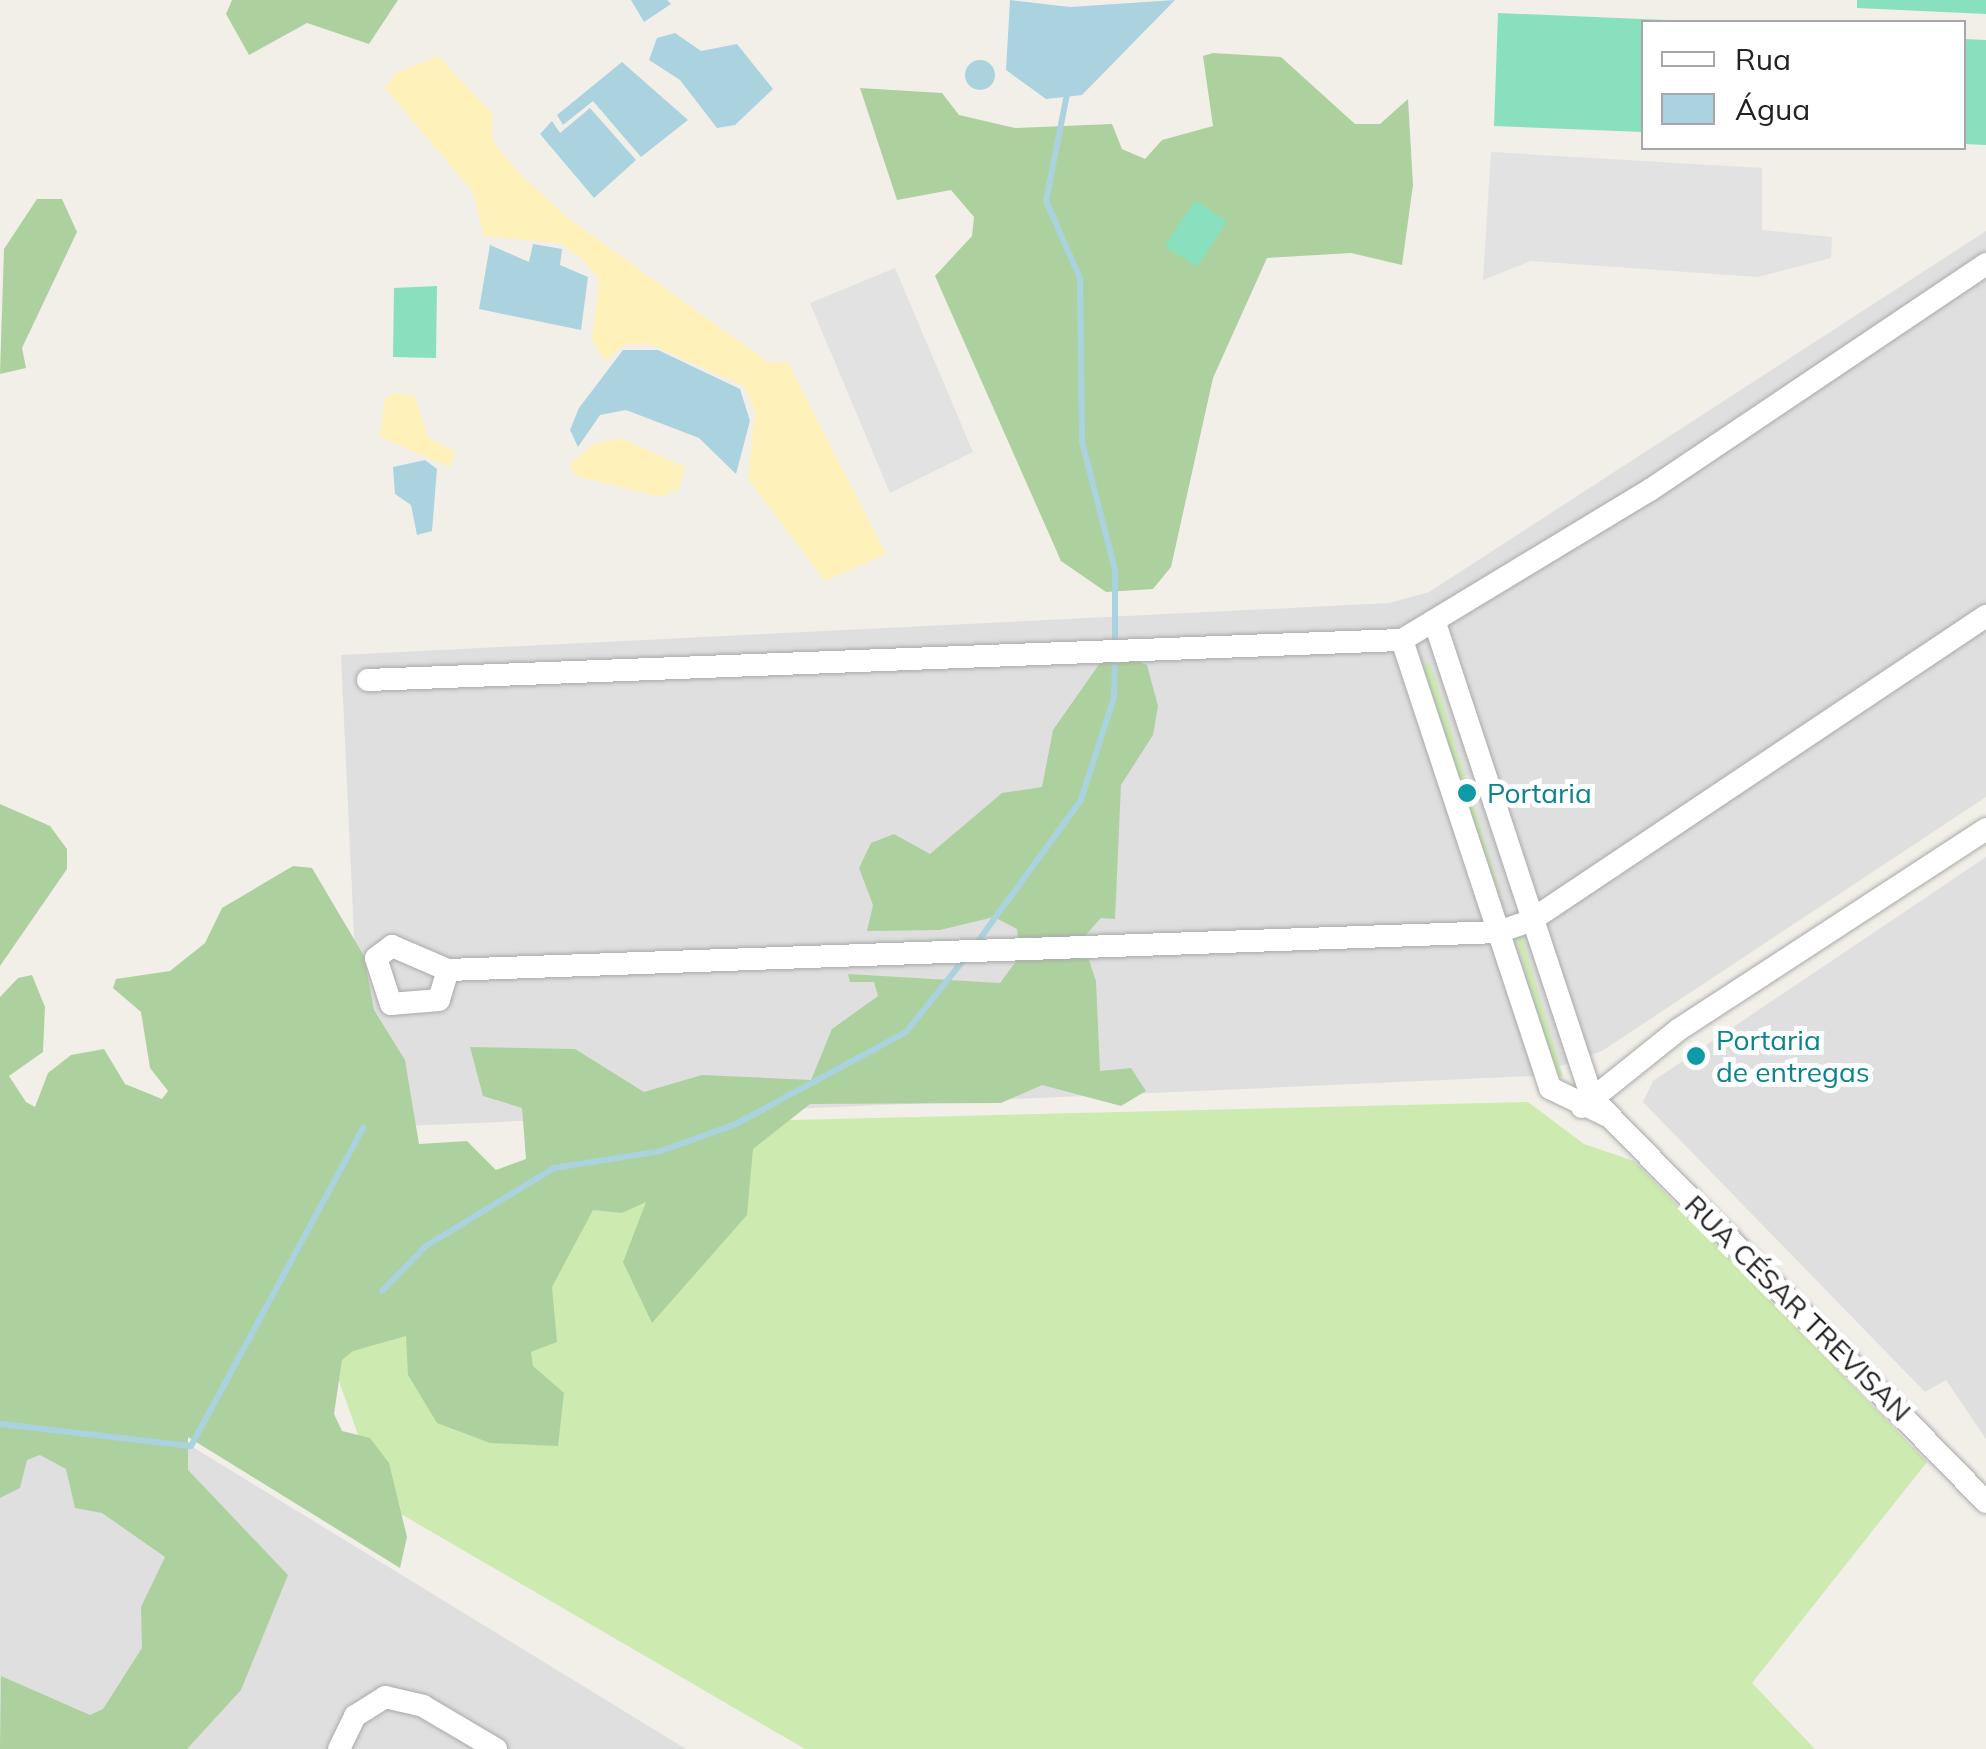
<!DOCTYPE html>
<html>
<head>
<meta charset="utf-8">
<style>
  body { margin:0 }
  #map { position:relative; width:1986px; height:1749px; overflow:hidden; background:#f2efe9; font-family:Mulish,sans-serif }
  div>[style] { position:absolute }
  .residential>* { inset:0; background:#e0dfdf }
  .grass>* { inset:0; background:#cdebb0 }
  .forest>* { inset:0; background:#add19e }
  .sand>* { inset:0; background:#fff1ba }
  .pitch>* { inset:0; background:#88e0be }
  .parking>* { inset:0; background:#e2e2e2 }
  .water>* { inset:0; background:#aad3df }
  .round { border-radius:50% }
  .stream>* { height:6px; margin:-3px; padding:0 3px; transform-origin:3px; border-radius:3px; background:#aad3df }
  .roads { filter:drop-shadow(0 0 2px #a9a9a9) drop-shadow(0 0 2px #a9a9a9) }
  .street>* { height:22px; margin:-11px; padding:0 11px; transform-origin:11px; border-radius:11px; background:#fff }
  .dots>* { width:28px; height:28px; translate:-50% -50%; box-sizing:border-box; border:5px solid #fff; border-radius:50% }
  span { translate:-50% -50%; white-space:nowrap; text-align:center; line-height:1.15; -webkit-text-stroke:10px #fff; paint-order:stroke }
  .culture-label { font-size:28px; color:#0d838f }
  .left { translate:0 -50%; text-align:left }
  .street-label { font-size:28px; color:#222 }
  .legend { position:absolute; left:1641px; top:20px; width:325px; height:130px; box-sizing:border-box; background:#fff; border:2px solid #a7a7a7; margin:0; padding:12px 18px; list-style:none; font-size:30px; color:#222 }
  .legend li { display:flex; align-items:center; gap:20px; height:50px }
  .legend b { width:50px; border:2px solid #a7a7a7 }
</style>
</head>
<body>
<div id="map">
  <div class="residential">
    <div style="clip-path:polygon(1986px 231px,1986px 797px,1602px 1051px,1534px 1076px,363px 1128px,341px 655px,1389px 603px,1429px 592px)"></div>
    <div style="clip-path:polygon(1986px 857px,1986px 1439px,1946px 1380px,1925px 1392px,1643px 1102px,1653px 1081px)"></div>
    <div style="clip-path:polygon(0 1424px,191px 1446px,686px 1749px,0 1749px)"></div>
  </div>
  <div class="grass">
    <div style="clip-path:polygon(1423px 663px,1431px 665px,1507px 914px,1421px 671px)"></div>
    <div style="clip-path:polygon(1516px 937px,1522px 937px,1563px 1077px,1555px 1074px)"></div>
    <div style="clip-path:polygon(1528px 1102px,1584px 1144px,1634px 1161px,1927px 1462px,1752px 1683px,1815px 1749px,805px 1749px,382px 1503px,307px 1290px,673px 1123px)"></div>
  </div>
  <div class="forest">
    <div style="clip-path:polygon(232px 0,398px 0,369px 44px,307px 23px,249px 55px,226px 14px)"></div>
    <div style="clip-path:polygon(1213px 53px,1281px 57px,1355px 124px,1380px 124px,1408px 99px,1413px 185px,1402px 265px,1351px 253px,1267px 258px,1213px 378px,1171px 567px,1153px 589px,1106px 592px,1061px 561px,935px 276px,972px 236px,974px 217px,951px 190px,897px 200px,860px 88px,942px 93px,959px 115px,1015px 128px,1112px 124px,1122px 149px,1145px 159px,1162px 140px,1213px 126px,1203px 56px)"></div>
    <div style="clip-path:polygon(37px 199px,62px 199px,77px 232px,22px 348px,26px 368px,0 374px,4px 249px)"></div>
    <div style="clip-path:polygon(1109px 650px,1147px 665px,1158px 706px,1153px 735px,1121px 785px,1115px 919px,1101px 918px,1082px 939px,1096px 981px,1100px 1071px,1131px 1068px,1146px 1091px,1121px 1106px,1042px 1085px,1001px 1103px,810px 1104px,753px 1149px,747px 1215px,652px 1323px,623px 1262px,646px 1202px,622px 1213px,593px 1210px,552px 1287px,557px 1342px,531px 1352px,533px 1366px,564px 1393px,558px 1446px,490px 1443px,437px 1423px,408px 1375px,406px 1336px,353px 1351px,342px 1360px,334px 1414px,342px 1431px,370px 1438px,389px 1463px,407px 1537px,400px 1568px,188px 1437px,188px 1470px,288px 1575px,241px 1690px,187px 1749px,0 1749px,1px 1676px,90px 1715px,103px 1709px,142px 1648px,141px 1607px,165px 1557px,102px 1513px,75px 1508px,66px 1469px,40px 1455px,27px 1460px,20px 1488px,0 1498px,0 997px,18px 978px,32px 975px,45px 1007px,43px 1052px,9px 1076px,26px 1102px,35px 1107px,48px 1073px,71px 1055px,104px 1049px,125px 1084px,162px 1099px,168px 1091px,150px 1068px,141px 1012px,113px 988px,116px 979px,170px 971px,205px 943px,222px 908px,293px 866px,312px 868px,364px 956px,374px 1010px,405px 1060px,419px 1144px,467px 1141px,496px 1170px,526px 1159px,522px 1108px,483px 1096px,470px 1047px,575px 1049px,644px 1092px,702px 1075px,811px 1080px,832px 1029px,878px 996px,874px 982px,850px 982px,848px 974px,1000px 983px,1020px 956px,1017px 929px,994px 917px,940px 930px,867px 931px,873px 905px,859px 868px,871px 843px,894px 834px,930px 854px,1002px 793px,1042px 787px,1053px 730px)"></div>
    <div style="clip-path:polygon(0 804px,50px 826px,67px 849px,67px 869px,0 966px)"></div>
  </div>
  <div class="sand">
    <div style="clip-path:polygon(438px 56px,492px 114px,492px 140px,514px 168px,569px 219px,768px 362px,788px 363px,886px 554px,825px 581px,748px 479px,755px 411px,744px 386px,649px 344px,624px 345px,605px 361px,592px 340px,599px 279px,582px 259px,560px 243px,484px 236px,473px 192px,385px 88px,396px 73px)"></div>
    <div style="clip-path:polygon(395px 393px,415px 396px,428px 438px,456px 452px,450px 467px,380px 437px,385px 398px)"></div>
    <div style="clip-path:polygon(621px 438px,685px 467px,679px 489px,661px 497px,576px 476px,569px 465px,594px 444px)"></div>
  </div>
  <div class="pitch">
    <div style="clip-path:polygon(1857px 0,1986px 0,1986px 14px,1857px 8px)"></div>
    <div style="clip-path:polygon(1498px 13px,1713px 22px,1644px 22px,1643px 132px,1494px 126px)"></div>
    <div style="clip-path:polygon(1964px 39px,1986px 40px,1986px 145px,1964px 144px)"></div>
    <div style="clip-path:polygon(1195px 200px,1227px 221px,1197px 267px,1165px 246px)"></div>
    <div style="clip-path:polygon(437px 286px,436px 358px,393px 357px,394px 288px)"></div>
  </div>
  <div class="parking">
    <div style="clip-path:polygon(1491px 152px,1762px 168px,1762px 230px,1832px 237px,1831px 258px,1758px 277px,1531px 261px,1483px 280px)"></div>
    <div style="clip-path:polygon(895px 268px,973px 452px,890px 493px,810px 303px)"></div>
  </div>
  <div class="water">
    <div style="clip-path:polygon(631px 0,667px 0,671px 4px,644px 22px)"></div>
    <div style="clip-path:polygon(1010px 0,1070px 7px,1175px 0,1082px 95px,1046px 99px,1006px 70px)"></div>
    <div style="clip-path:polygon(675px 33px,701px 51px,737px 44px,773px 89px,735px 125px,717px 128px,680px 80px,649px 60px,657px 38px)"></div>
    <div class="round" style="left:965px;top:60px;width:30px;height:30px"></div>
    <div style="clip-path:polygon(622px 62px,688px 120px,641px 157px,593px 101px,563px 125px,557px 115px)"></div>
    <div style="clip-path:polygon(590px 108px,636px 160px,594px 198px,540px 134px,552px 121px,560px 133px)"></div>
    <div style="clip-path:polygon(533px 244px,562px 249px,560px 265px,588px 277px,581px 330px,479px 309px,490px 245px,529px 262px)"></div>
    <div style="clip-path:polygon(623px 350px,658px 350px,740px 389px,750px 421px,736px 474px,699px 438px,626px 410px,600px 415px,578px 447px,570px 430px,579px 408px)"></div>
    <div style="clip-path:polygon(425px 460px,437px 469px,432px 531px,417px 535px,411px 505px,395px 494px,393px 467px)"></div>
  </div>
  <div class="stream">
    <div style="left:1068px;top:89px;width:114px;rotate:101.1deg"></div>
    <div style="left:1046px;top:201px;width:84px;rotate:66.2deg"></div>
    <div style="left:1080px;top:278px;width:164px;rotate:89.3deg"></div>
    <div style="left:1082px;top:442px;width:132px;rotate:75.5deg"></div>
    <div style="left:1115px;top:570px;width:74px;rotate:90deg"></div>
    <div style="left:976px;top:944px;width:178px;rotate:-53.9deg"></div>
    <div style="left:1081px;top:800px;width:108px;rotate:-72.2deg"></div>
    <div style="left:1114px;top:697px;width:41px;rotate:-88.6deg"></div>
    <div style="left:382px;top:1291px;width:63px;rotate:-45.6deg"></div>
    <div style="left:426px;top:1246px;width:150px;rotate:-31.4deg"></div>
    <div style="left:554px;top:1168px;width:108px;rotate:-9deg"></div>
    <div style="left:661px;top:1151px;width:80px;rotate:-19.8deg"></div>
    <div style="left:736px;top:1124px;width:193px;rotate:-28.4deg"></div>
    <div style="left:906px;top:1032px;width:95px;rotate:-51.4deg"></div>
    <div style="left:0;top:1424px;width:192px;rotate:6.6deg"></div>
    <div style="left:191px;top:1446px;width:362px;rotate:-61.6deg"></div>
  </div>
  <div class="roads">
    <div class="street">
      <div style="left:1435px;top:623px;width:500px;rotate:71.71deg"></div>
      <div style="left:1592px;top:1098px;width:564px;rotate:45.72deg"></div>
      <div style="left:1402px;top:640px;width:472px;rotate:71.7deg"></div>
      <div style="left:1550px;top:1088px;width:64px;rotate:25.8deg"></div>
      <div style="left:368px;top:680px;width:1035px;rotate:-2.22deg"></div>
      <div style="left:1402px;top:640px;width:290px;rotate:-31.2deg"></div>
      <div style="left:1650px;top:490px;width:405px;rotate:-33.9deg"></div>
      <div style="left:448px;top:970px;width:31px;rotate:107deg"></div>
      <div style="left:439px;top:1000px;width:48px;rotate:175.2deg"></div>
      <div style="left:391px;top:1004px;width:48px;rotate:-108.1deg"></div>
      <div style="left:376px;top:958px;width:20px;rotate:-37deg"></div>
      <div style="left:392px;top:946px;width:61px;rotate:23.2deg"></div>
      <div style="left:448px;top:970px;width:1051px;rotate:-2.07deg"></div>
      <div style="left:1498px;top:932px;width:34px;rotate:-19deg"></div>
      <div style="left:1530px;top:921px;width:549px;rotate:-33.78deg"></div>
      <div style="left:1582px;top:1107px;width:123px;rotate:-38.7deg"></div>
      <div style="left:1678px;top:1030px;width:368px;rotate:-33.1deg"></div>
      <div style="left:339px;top:1749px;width:37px;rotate:-64deg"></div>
      <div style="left:355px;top:1716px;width:36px;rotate:-32deg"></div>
      <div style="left:385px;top:1697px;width:39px;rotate:13deg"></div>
      <div style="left:423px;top:1706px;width:85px;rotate:30.5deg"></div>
    </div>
  </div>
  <div class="dots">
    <div style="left:1467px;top:793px;background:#0f9aa8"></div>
    <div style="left:1696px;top:1056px;background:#0f9aa8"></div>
  </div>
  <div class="culture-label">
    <span class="left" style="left:1487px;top:793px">Portaria</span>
    <span class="left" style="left:1716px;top:1056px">Portaria<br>de entregas</span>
  </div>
  <div class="street-label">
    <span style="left:1798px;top:1308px;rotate:45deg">RUA CÉSAR TREVISAN</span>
  </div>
  <ul class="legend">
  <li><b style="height:12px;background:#fff"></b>Rua</li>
  <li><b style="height:28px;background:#aad3df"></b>Água</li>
  </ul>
</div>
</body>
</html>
